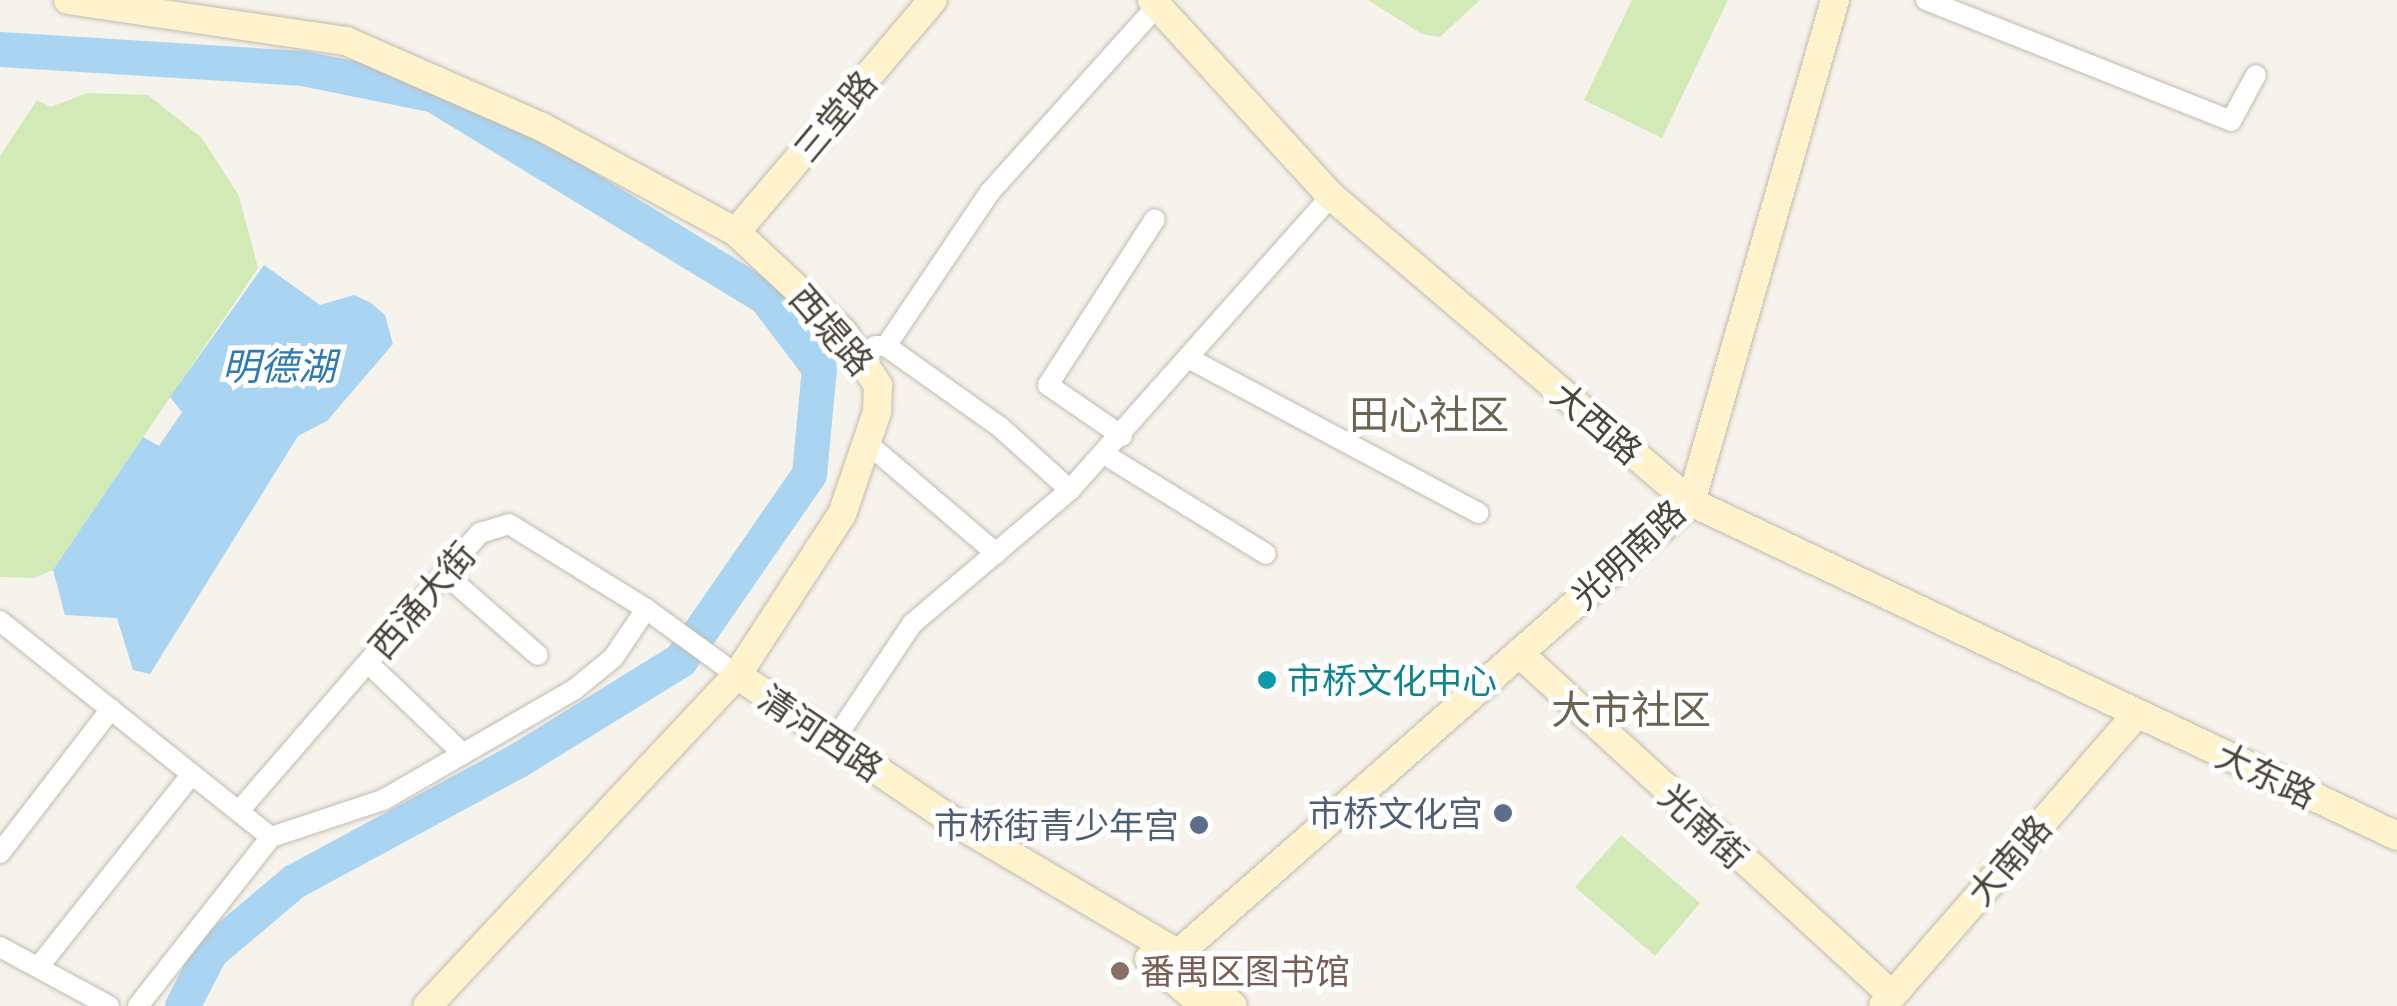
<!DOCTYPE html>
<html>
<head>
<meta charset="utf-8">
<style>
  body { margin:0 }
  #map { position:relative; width:2397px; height:1006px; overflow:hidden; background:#f6f3ec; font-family:Manrope,"Noto Sans SC",sans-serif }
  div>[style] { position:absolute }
  .green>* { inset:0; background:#d2eab5 }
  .water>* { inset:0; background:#a9d4f2 }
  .river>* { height:35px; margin:-17.5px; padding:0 17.5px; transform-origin:17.5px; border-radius:17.5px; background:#a9d4f2 }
  .roads { filter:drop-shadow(0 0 2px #c2bbae) drop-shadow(0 0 2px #c2bbae) }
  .street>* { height:20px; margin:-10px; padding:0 10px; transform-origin:10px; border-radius:10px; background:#fff }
  .secondary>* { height:28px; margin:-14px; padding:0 14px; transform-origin:14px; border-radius:14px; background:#fff3cd }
  .dots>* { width:28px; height:28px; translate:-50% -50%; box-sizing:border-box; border:5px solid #fff; border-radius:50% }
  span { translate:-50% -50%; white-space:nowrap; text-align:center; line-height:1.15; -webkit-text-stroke:10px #fff; paint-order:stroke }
  .street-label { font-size:35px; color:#4b4439 }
  .culture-label { font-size:35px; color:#0d838f }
  .left { translate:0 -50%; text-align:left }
  .service-label { font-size:35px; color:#4e5e75 }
  .right { translate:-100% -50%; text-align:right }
  .education-label { font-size:35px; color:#785e54 }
  .water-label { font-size:38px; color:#2e7ab2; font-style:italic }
  .quarter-label { font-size:40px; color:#6e6250 }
</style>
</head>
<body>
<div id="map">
  <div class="green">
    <div style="clip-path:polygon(1368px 0,1480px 0,1440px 37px,1422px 34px)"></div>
    <div style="clip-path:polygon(1632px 0,1728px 0,1662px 138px,1584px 100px)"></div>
    <div style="clip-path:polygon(87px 93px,148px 95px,202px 138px,239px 196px,258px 268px,53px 570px,34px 578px,0 577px,0 156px,37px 100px,51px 107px)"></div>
    <div style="clip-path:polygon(1621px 835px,1700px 903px,1655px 956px,1575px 887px)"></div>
  </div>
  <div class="water">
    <div style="clip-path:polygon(264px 265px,320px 305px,354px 295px,371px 303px,385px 315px,393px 344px,327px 421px,298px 436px,150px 674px,133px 670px,117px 618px,65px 615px,53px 570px,143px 437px,159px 446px,182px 412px,170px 397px)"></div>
  </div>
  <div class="river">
    <div style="left:0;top:49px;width:304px;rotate:3.6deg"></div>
    <div style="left:303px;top:68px;width:134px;rotate:11.6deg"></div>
    <div style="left:434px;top:95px;width:389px;rotate:31.4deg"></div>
    <div style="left:766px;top:298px;width:88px;rotate:52.9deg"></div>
    <div style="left:819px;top:368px;width:106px;rotate:95.4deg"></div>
    <div style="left:809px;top:474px;width:226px;rotate:124.7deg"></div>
    <div style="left:680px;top:660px;width:190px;rotate:148.3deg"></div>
    <div style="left:518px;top:760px;width:255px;rotate:151.6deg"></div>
    <div style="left:294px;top:881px;width:110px;rotate:139.8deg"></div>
    <div style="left:210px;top:952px;width:61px;rotate:117.4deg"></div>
  </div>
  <div class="roads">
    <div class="street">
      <div style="left:1926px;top:0;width:328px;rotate:21.6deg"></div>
      <div style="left:2231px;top:121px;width:52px;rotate:-61.5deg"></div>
      <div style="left:875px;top:346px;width:11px"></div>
      <div style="left:886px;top:346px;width:140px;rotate:35.4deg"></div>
      <div style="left:1000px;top:427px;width:94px;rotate:42deg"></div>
      <div style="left:886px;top:346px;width:186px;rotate:-56deg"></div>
      <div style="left:990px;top:192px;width:250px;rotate:-48.1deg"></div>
      <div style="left:1190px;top:359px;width:327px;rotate:28.1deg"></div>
      <div style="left:1122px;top:436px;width:90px;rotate:-145.4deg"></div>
      <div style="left:1048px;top:385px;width:197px;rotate:-57.2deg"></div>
      <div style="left:867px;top:443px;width:170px;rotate:40.5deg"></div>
      <div style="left:1104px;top:454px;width:190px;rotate:31.7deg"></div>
      <div style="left:445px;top:574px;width:123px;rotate:41.1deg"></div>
      <div style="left:0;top:621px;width:347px;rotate:38.6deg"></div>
      <div style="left:368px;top:663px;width:129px;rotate:43.7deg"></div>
      <div style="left:833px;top:742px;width:142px;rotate:-56.2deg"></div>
      <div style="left:912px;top:624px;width:207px;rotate:-40.3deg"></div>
      <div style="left:1070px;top:490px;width:393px;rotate:-48.4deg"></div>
      <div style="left:239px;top:811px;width:368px;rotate:-49.1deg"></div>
      <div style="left:480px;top:533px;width:30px;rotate:-17deg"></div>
      <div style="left:509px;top:524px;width:161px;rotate:31.8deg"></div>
      <div style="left:646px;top:609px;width:112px;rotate:36deg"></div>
      <div style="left:0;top:853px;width:182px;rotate:-52.4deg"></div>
      <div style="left:0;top:947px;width:124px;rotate:28.4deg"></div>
      <div style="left:40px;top:965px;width:244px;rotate:-51.5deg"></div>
      <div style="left:138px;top:1006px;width:215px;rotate:-51.8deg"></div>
      <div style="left:271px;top:837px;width:118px;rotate:-18.3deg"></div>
      <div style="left:383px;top:800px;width:222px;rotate:-30deg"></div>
      <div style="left:575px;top:689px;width:49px;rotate:-39.2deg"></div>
      <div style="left:613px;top:658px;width:59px;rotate:-56deg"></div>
    </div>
    <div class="secondary">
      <div style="left:68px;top:0;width:281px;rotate:8.4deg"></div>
      <div style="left:346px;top:41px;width:214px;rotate:23.7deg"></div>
      <div style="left:542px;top:127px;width:221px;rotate:28.4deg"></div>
      <div style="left:736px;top:232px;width:146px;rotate:43.1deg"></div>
      <div style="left:843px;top:332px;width:64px;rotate:56.6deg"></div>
      <div style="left:878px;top:385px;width:27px;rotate:92deg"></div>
      <div style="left:877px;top:412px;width:108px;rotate:108.9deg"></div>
      <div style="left:842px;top:514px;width:192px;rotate:123.1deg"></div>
      <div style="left:737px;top:675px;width:453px;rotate:133.1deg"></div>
      <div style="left:1152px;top:0;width:265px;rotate:47.6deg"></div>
      <div style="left:1331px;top:196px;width:472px;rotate:40.4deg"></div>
      <div style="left:1691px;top:502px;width:781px;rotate:25.32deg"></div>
      <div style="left:736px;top:232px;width:304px;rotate:-49.7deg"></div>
      <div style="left:1519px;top:653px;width:506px;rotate:42.52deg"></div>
      <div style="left:737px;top:675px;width:251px;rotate:34.1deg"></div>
      <div style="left:945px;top:816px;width:267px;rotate:30.6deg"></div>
      <div style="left:1175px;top:952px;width:79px;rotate:43deg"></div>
      <div style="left:1149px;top:959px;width:73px;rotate:40deg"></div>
      <div style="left:1163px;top:967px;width:704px;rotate:-41.37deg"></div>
      <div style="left:1691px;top:502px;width:522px;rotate:-73.99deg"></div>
      <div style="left:1883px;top:1006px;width:386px;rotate:-49deg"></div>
    </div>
  </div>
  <div class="dots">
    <div style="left:1267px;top:680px;background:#0f9aa8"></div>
    <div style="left:1503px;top:813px;background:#5c6f8a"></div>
    <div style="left:1199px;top:825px;background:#5c6f8a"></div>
    <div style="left:1120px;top:971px;background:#8d6e63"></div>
  </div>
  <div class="street-label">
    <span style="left:835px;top:116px;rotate:-50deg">三堂路</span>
    <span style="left:832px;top:330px;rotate:49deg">西堤路</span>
    <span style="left:1597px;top:423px;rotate:40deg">大西路</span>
    <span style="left:1628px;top:554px;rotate:-43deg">光明南路</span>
    <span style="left:422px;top:600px;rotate:-49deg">西涌大街</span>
    <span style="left:821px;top:733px;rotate:34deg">清河西路</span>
    <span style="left:2266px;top:775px;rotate:25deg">大东路</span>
    <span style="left:1704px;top:826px;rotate:43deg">光南街</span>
    <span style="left:2009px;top:860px;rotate:-49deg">大南路</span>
  </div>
  <div class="culture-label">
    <span class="left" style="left:1287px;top:680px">市桥文化中心</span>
  </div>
  <div class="service-label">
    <span class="right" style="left:1483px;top:813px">市桥文化宫</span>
    <span class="right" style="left:1179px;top:825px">市桥街青少年宫</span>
  </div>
  <div class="education-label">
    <span class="left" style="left:1140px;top:971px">番禺区图书馆</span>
  </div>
  <div class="water-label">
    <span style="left:279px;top:366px">明德湖</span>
  </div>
  <div class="quarter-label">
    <span style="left:1429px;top:414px">田心社区</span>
    <span style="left:1631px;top:709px">大市社区</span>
  </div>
</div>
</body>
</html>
